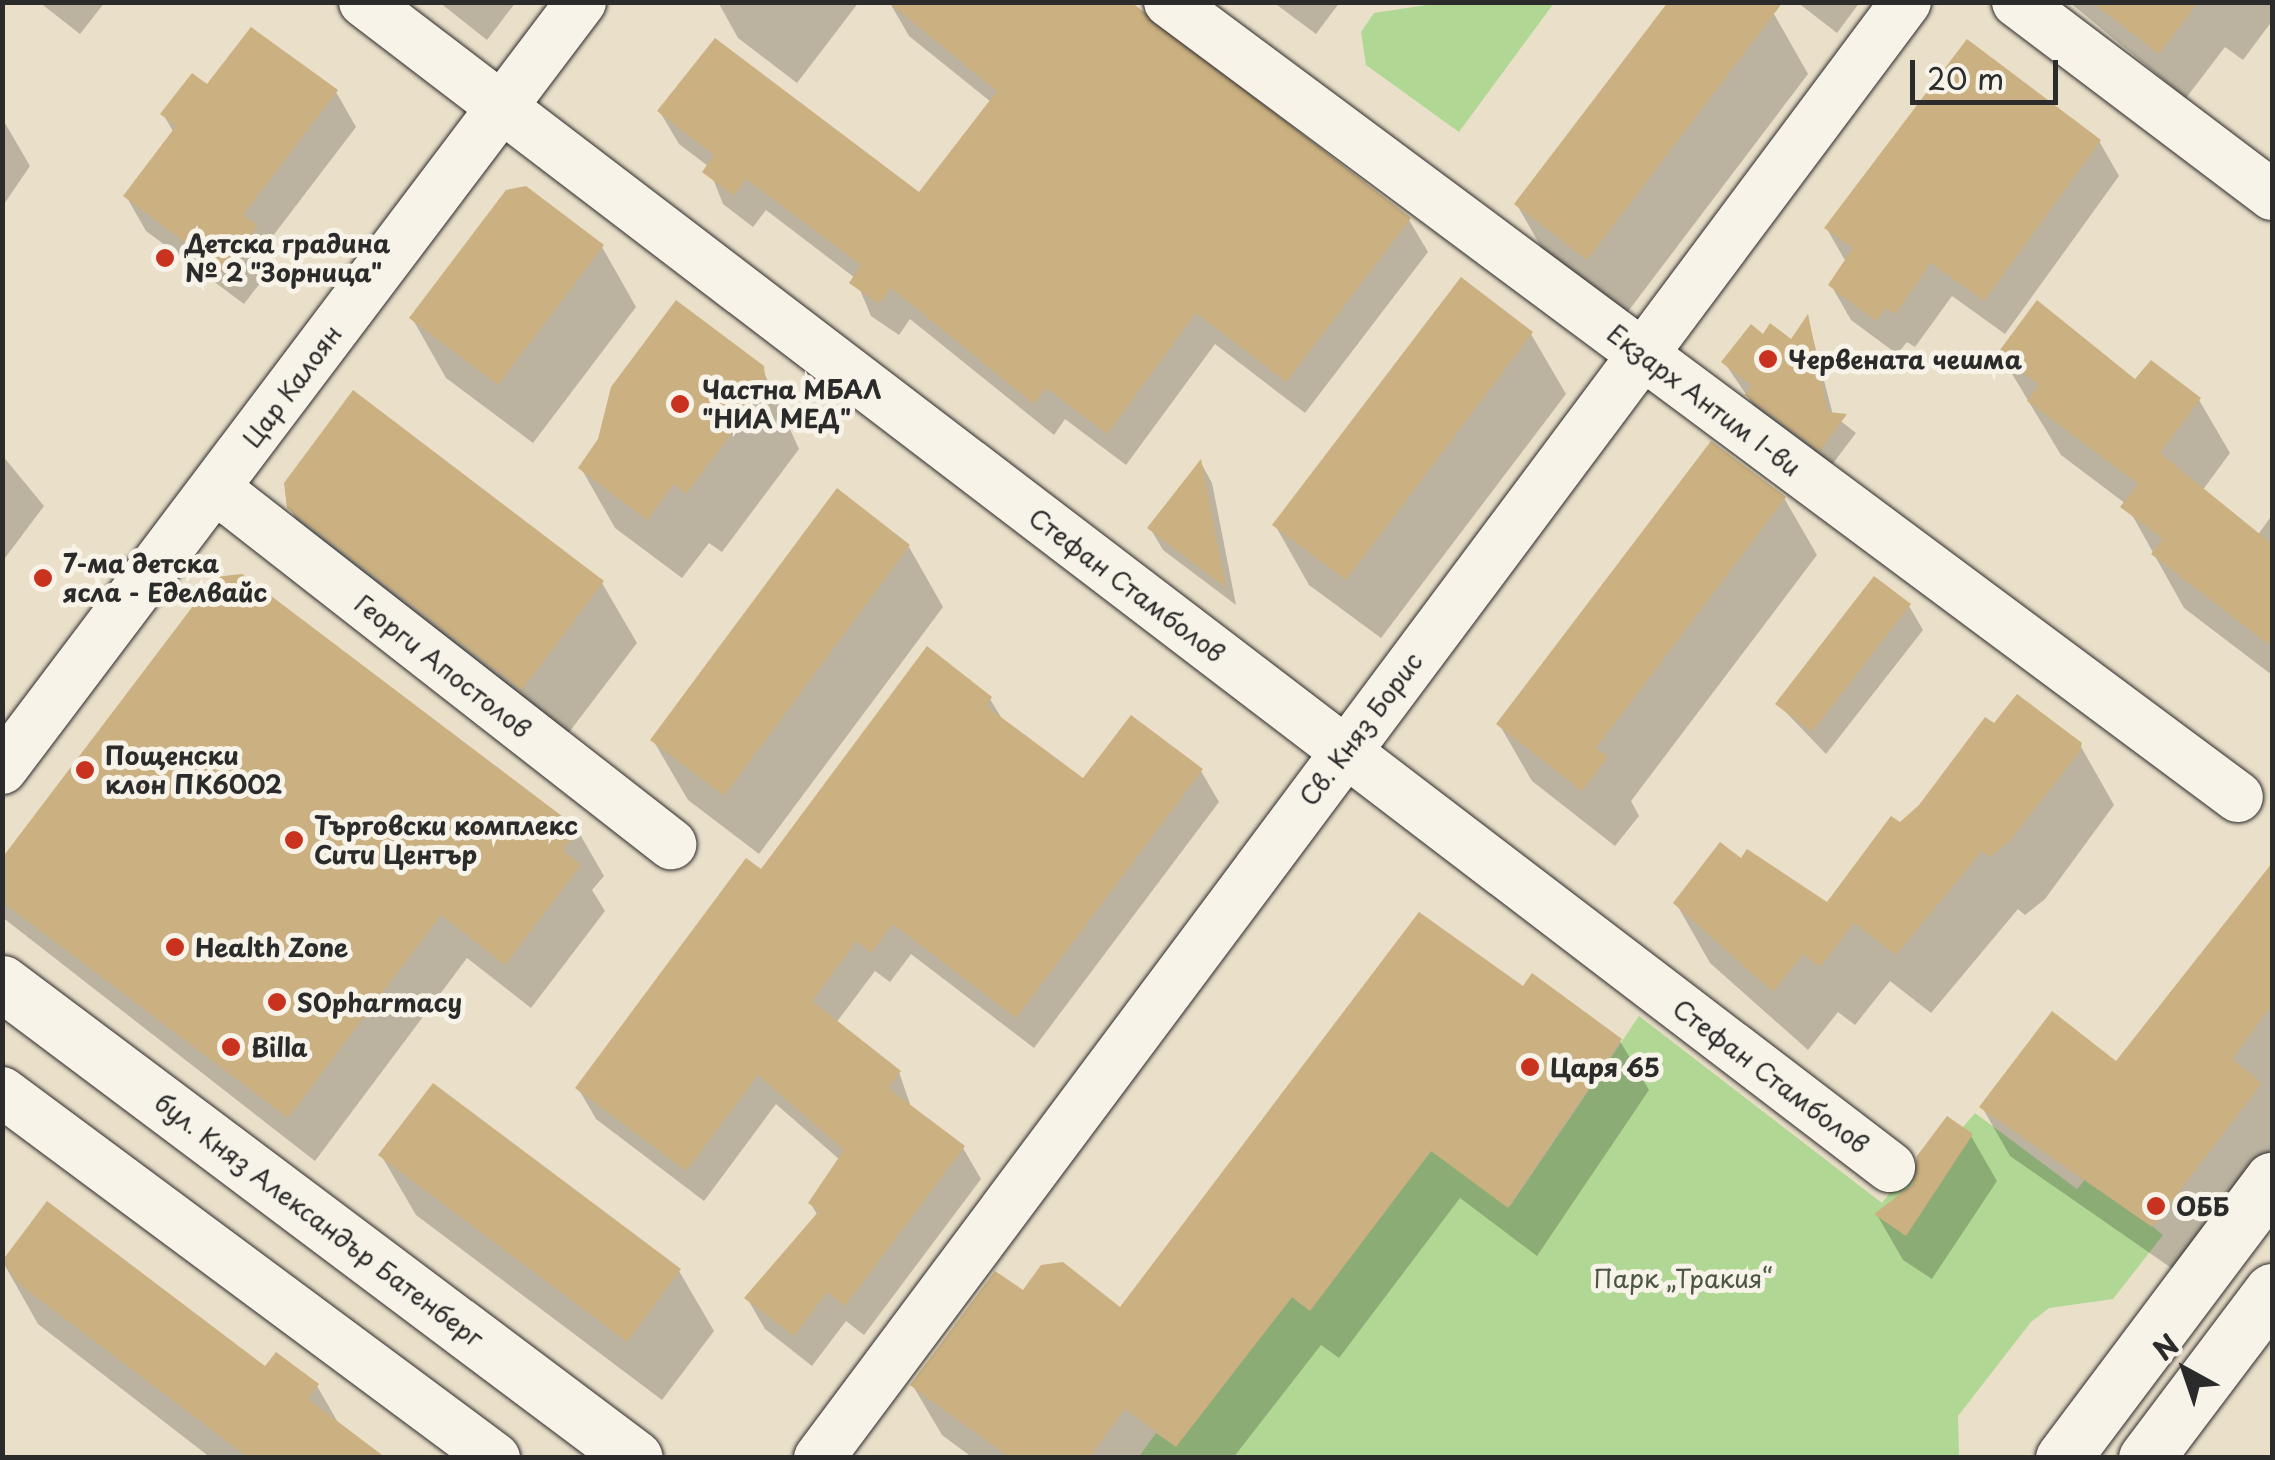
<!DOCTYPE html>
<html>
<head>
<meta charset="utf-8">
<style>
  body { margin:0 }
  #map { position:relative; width:2275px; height:1460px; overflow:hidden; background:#eadfc9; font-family:"Playpen Sans",sans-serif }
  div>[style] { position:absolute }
  .green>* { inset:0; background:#b0d894 }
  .shadow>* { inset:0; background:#0003 }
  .building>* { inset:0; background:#cbb081 }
  .roads { filter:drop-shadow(0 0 2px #2b2b2b) drop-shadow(0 0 2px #2b2b2b) }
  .street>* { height:50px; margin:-25px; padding:0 25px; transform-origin:25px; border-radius:25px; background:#f7f3e8 }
  .secondary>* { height:55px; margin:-27.5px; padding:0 27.5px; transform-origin:27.5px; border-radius:27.5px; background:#f7f3e8 }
  .dots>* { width:28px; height:28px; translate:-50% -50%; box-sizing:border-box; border:5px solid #f7f3e8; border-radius:50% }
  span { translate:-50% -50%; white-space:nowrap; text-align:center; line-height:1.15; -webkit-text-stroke:10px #f7f3e8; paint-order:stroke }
  .poi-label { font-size:25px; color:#2b2b2b; font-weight:700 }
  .left { translate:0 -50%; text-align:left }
  .street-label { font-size:25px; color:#2b2b2b }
  .park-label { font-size:25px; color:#4c5645 }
  .frame { position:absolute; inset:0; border:5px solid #2b2b2b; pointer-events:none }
  .north { position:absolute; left:2135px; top:1320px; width:100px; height:100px; -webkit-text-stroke:8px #f7f3e8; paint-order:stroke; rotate:320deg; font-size:28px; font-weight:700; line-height:40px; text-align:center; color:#2b2b2b }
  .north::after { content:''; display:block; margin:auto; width:35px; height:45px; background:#2b2b2b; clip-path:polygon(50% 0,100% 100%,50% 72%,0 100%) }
  .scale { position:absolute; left:1910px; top:60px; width:148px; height:45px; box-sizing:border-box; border:5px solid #2b2b2b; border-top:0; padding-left:12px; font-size:30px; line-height:35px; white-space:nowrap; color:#2b2b2b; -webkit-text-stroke:8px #f7f3e8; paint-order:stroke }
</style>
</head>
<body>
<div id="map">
  <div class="green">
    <div style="clip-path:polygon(1440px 3px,1554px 3px,1459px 132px,1366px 65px,1361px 32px,1374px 13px)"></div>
    <div style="clip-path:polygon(1639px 1016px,1882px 1203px,1905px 1173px,1917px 1181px,1975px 1113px,2077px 1189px,2089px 1175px,2163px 1235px,2113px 1299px,2049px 1308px,2031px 1322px,1958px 1416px,1959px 1457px,1138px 1458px,1156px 1433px,1175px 1446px,1292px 1297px,1309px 1310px,1431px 1151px,1510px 1206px)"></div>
  </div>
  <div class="shadow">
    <div style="clip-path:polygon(39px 2px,105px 2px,80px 34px)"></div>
    <div style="clip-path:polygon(439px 2px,516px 2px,487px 40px)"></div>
    <div style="clip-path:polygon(718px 2px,859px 2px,797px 83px,738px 38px)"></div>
    <div style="clip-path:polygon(1273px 2px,1340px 2px,1316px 34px)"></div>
    <div style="clip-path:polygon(1797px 2px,1860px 2px,1837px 33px)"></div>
    <div style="clip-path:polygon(2069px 2px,2272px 2px,2272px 21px,2243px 60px,2225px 47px,2186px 98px)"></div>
    <div style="clip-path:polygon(890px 3px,1409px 220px,1428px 252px,1305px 413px,1215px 344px,1126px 465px,1065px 419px,1054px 435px,910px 319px,899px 335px,871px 316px,855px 278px,766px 210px,753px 227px,723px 204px,708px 166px,679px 144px,660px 112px,920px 195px,991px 102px,909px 36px)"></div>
    <div style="clip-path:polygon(1774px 14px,1808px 74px,1623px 318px,1551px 264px,1517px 205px)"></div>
    <div style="clip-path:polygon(336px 92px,356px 127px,266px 245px,276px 262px,244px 304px,146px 231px,126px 196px,174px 133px,163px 114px)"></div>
    <div style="clip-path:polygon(2px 118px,30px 166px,2px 207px)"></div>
    <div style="clip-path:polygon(2099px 141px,2119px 176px,2005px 334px,1952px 296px,1915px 347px,1907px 342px,1897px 354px,1851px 320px,1831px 285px,1846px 262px,1827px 229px)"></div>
    <div style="clip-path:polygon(602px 247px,636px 307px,533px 443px,446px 378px,412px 318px)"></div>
    <div style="clip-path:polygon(1808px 319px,1833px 415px,1856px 433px,1831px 466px,1758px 412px,1724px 362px,1764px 337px,1792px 342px)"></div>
    <div style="clip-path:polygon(1531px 334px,1566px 394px,1381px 638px,1309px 585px,1275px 525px)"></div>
    <div style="clip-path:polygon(2000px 354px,2199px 400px,2230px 453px,2202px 491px,2257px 536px,2272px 515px,2272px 675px,2184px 608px,2126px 504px,2061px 455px)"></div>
    <div style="clip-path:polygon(762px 368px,799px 449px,722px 552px,709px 543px,682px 578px,615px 528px,581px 468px)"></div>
    <div style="clip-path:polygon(2px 455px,44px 506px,2px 562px)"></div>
    <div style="clip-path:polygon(1201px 463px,1212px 483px,1236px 605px,1163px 550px,1150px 528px)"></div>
    <div style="clip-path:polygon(1784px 498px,1817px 555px,1631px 801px,1639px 816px,1615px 846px,1532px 781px,1499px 724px)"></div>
    <div style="clip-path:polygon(289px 507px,602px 583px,637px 643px,557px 748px,324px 568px)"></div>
    <div style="clip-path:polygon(909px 547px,943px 607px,759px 854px,688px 800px,653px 740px)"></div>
    <div style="clip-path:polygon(1909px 606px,1923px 630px,1826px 754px,1778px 704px)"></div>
    <div style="clip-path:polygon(990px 699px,1004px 722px,1083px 782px,1201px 771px,1219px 802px,1034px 1048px,911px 954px,890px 982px,875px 971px,836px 1023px,899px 1072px,912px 1110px,963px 1148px,981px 1179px,864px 1335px,846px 1321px,812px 1366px,765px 1329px,747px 1298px,818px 1216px,811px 1204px,840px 1160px,776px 1104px,704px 1201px,596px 1119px,578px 1088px,761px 873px)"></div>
    <div style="clip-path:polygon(1994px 727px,2080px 745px,2114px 805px,2045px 899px,2025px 915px,2018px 909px,1931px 1013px,1890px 981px,1855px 1025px,1838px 1012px,1808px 1050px,1710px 963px,1676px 903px,1741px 861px,1827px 906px)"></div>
    <div style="clip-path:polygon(578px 831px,604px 876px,592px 890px,605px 911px,531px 1008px,467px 958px,315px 1161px,2px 917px,2px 862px)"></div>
    <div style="clip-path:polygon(2272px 867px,2272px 1154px,2180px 1274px,2010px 1156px,1982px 1107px,2117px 1064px)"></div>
    <div style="clip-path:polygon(1524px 990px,1620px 1041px,1649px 1090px,1537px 1256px,1460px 1198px,1339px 1358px,1321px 1345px,1233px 1458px,973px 1458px,942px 1435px,913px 1386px,1023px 1294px,1121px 1311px)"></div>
    <div style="clip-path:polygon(1971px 1136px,1997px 1181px,1932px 1279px,1903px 1260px,1877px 1215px)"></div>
    <div style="clip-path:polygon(381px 1155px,679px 1271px,714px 1331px,662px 1400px,416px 1215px)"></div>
    <div style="clip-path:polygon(47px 1205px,265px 1369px,317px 1386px,340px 1426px,381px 1458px,211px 1458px,38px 1324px,4px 1264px)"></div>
  </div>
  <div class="building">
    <div style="clip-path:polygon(888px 2px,1131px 2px,1411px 218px,1286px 382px,1196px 313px,1107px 434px,1046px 388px,1034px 404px,891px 288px,879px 304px,849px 283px,861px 265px,746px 179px,734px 196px,702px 172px,714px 155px,657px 111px,715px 38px,919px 192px,997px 91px)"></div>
    <div style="clip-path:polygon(1668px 2px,1783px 2px,1587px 260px,1514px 204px)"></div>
    <div style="clip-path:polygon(2092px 2px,2198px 2px,2159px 54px)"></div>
    <div style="clip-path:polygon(251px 27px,338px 90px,243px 215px,258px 226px,223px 271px,123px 196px,176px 126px,160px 114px,192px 73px,207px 84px)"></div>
    <div style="clip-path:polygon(1967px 39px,2101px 140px,1984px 301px,1931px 263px,1895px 314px,1886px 308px,1876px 321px,1828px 285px,1853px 248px,1824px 228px)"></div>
    <div style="clip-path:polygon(526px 186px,604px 245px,498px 385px,409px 318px,506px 190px)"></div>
    <div style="clip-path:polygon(1461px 277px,1533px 332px,1346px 580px,1272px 525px)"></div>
    <div style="clip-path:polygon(676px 300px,764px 366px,766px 388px,686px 494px,674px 484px,647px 520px,578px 468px,598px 439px,611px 387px)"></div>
    <div style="clip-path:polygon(2037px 300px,2135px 379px,2151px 360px,2201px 398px,2160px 453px,2272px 544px,2272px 647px,2151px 554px,2163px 539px,2120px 507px,2138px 484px,2027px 401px,2039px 385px,1997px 354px)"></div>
    <div style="clip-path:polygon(1808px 314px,1828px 412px,1847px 414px,1820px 451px,1745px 395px,1752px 386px,1721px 362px,1751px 324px,1763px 334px,1770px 323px,1791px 339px)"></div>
    <div style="clip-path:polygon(353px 390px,604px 581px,522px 690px,287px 508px,284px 483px)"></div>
    <div style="clip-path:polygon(1711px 441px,1786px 497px,1596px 748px,1608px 757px,1582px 791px,1496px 724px)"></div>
    <div style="clip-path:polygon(1201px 459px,1226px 588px,1147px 528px)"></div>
    <div style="clip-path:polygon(837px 488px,910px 545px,724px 796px,650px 740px)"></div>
    <div style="clip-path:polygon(242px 574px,579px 829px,563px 851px,581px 865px,505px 965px,441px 915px,288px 1118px,2px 902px,2px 858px,215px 577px)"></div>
    <div style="clip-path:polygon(1874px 576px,1911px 604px,1812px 732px,1775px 704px)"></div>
    <div style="clip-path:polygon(927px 646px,992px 697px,986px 706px,1083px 778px,1131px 715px,1203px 769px,1016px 1018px,893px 924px,871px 953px,857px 941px,812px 1001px,901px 1071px,888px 1088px,965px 1146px,845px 1306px,827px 1292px,794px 1336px,744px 1298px,819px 1211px,808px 1203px,844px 1150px,758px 1075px,686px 1171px,575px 1088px,746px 858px,761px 869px)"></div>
    <div style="clip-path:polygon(2017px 694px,2082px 743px,2080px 751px,2011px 839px,1990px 857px,1982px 851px,1896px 955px,1854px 923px,1820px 967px,1803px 954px,1773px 992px,1673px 903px,1720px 842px,1741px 858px,1747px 849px,1827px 902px,1891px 816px,1900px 822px,1919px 805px,1985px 717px,1994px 723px)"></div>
    <div style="clip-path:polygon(2272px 863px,2272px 1005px,2232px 1059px,2262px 1083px,2152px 1227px,1979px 1107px,2052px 1011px,2116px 1061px)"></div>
    <div style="clip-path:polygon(1419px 912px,1523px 986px,1532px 973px,1622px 1039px,1508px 1208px,1431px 1151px,1310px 1311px,1292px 1297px,1176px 1447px,1125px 1409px,1089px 1458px,1010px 1458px,910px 1385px,995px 1271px,1023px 1290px,1041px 1265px,1063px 1262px,1120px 1307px)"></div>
    <div style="clip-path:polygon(433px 1083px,681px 1269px,627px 1342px,378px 1155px)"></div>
    <div style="clip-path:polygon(1947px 1116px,1973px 1134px,1906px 1236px,1874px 1214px,1913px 1184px,1917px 1156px)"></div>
    <div style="clip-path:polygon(47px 1201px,265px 1366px,276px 1352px,319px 1384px,308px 1399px,386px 1458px,249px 1458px,19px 1284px,2px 1261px)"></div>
  </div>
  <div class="roads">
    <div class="street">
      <div style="left:364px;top:2px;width:1920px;rotate:37.36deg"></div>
      <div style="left:1169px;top:2px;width:1332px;rotate:36.64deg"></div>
      <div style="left:2017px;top:2px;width:320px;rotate:37.1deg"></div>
      <div style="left:215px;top:488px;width:579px;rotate:37.98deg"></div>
      <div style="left:2px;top:769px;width:961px;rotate:-52.95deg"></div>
      <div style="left:2px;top:1092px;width:614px;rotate:36.59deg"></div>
      <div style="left:819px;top:1458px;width:1817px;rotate:-53.26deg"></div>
    </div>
    <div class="secondary">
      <div style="left:2px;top:983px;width:791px;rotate:36.88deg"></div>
      <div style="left:2063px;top:1458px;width:348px;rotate:-53.1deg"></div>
      <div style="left:2146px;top:1458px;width:209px;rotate:-53deg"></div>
    </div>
  </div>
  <div class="dots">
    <div style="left:165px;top:258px;background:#c8321e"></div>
    <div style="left:1768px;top:359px;background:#c8321e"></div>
    <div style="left:680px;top:404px;background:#c8321e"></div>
    <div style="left:43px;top:578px;background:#c8321e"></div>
    <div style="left:85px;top:770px;background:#c8321e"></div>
    <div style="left:294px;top:840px;background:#c8321e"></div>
    <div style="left:175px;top:947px;background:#c8321e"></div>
    <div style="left:277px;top:1002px;background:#c8321e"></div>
    <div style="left:231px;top:1047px;background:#c8321e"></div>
    <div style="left:1530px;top:1067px;background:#c8321e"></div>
    <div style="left:2156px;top:1206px;background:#c8321e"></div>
  </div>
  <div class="poi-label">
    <span class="left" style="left:185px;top:258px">Детска градина<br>№ 2 "Зорница"</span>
    <span class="left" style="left:1788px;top:359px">Червената чешма</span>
    <span class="left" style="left:702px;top:404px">Частна МБАЛ<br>"НИА МЕД"</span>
    <span class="left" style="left:63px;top:578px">7-ма детска<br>ясла - Еделвайс</span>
    <span class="left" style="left:105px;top:770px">Пощенски<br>клон ПК6002</span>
    <span class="left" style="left:314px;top:840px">Търговски комплекс<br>Сити Център</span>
    <span class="left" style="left:195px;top:947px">Health Zone</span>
    <span class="left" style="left:297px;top:1002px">SOpharmacy</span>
    <span class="left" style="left:251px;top:1047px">Billa</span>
    <span class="left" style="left:1550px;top:1067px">Царя 65</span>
    <span class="left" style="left:2176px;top:1206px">ОББ</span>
  </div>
  <div class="street-label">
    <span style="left:292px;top:386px;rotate:-53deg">Цар Калоян</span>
    <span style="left:1704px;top:400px;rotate:37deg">Екзарх Антим I-ви</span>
    <span style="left:1127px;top:585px;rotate:37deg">Стефан Стамболов</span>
    <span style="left:443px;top:666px;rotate:38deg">Георги Апостолов</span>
    <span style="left:1361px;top:729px;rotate:-53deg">Св. Княз Борис</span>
    <span style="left:1771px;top:1076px;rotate:37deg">Стефан Стамболов</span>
    <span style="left:319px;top:1220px;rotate:37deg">бул. Княз Александър Батенберг</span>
  </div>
  <div class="park-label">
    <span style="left:1683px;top:1278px">Парк „Тракия“</span>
  </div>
  <div class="frame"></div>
  <div class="north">N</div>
  <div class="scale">20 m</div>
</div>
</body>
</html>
